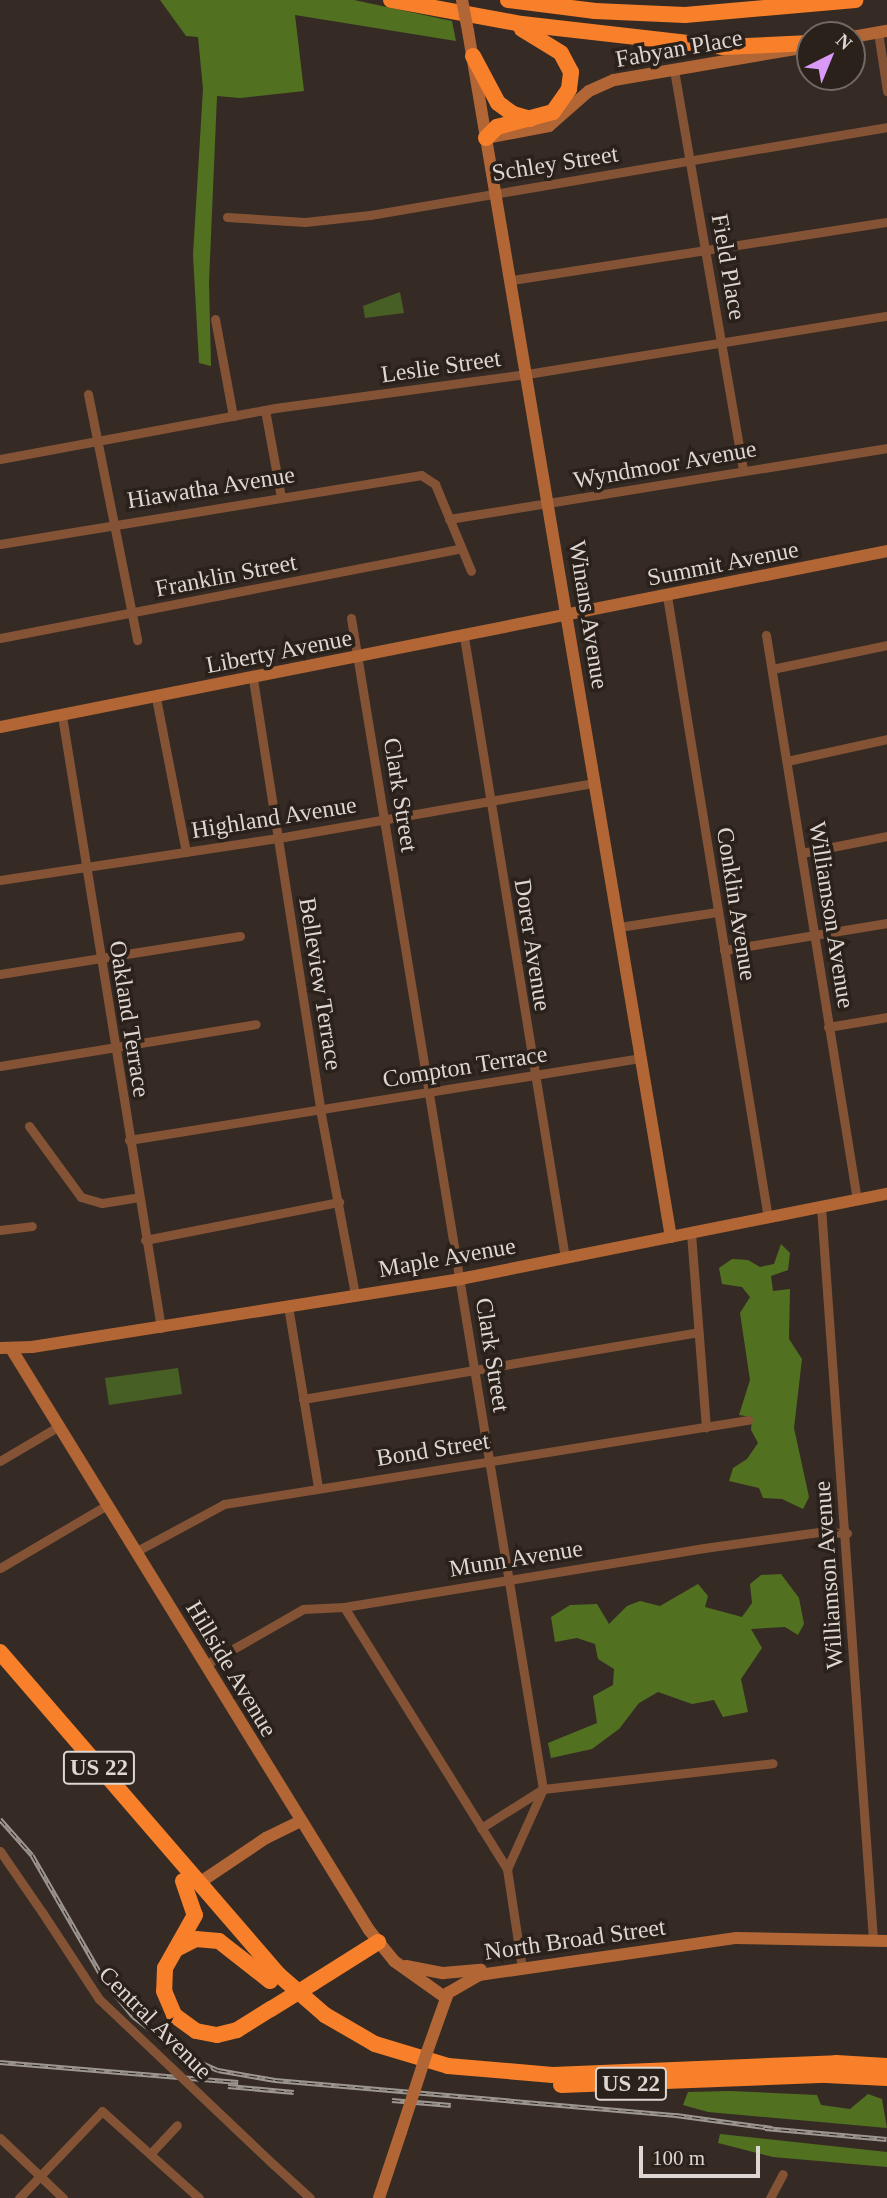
<!DOCTYPE html>
<html>
<head>
<meta charset="utf-8">
<style>
  body { margin:0 }
  #map { position:relative; width:887px; height:2198px; overflow:hidden; background:#352b24; font-family:"Times New Roman",serif }
  div>[style] { position:absolute }
  .green>* { inset:0; background:#475e25 }
  .forest>* { inset:0; background:#527120 }
  .street>* { height:9px; margin:-4.5px; padding:0 4.5px; transform-origin:4.5px; border-radius:4.5px; background:#845336 }
  .secondary>* { height:12px; margin:-6px; padding:0 6px; transform-origin:6px; border-radius:6px; background:#b36635 }
  .highway>* { height:16px; margin:-8px; padding:0 8px; transform-origin:8px; border-radius:8px; background:#f9802a }
  .rail>* { height:5px; margin-top:-2.5px; transform-origin:0; background:repeating-linear-gradient(90deg,#2b211b 0 8px,#9e9691 0 16px); box-sizing:border-box; border-block:2px solid #9e9691 }
  .street-bridge>* { height:9px; margin:-4.5px; padding:0 4.5px; transform-origin:4.5px; border-radius:4.5px; background:#845336 }
  .secondary-bridge>* { height:12px; margin:-6px; padding:0 6px; transform-origin:6px; border-radius:6px; background:#b36635 }
  .highway-bridge>* { height:16px; margin:-8px; padding:0 8px; transform-origin:8px; border-radius:8px; background:#f9802a }
  span { translate:-50% -50%; white-space:nowrap; text-align:center; line-height:1.15; -webkit-text-stroke:7px #2b211b; paint-order:stroke }
  .shield-label span { padding:2px 5px; background:#2b211b; border:2px solid; border-radius:5px; -webkit-text-stroke-width:0 }
  .shield-label { font-size:23px; color:#ddd6d2; font-weight:700 }
  .street-label { font-size:24px; color:#ddd6d2 }
  .north { position:absolute; left:796px; top:21px; width:70px; height:70px; box-sizing:border-box; background:#2b211b; border:2px solid #726964; border-radius:50%; rotate:43deg; font-size:19px; font-weight:700; line-height:28px; text-align:center; color:#ddd6d2 }
  .north::after { content:''; display:block; margin:auto; width:24px; height:32px; background:#d99af7; clip-path:polygon(50% 0,100% 100%,50% 72%,0 100%) }
  .scale { position:absolute; left:639px; top:2146px; width:121px; height:32px; box-sizing:border-box; border:4px solid #ddd6d2; border-top:0; padding-left:9px; font-size:21px; line-height:24px; white-space:nowrap; color:#ddd6d2; -webkit-text-stroke:5px #2b211b; paint-order:stroke }
</style>
</head>
<body>
<div id="map">
  <div class="green">
    <div style="clip-path:polygon(400px 292px,404px 313px,365px 318px,363px 306px)"></div>
    <div style="clip-path:polygon(178px 1368px,182px 1394px,109px 1405px,105px 1378px)"></div>
  </div>
  <div class="forest">
    <div style="clip-path:polygon(160px 0,354px 0,452px 21px,456px 41px,295px 15px,304px 91px,240px 98px,217px 96px,209px 282px,211px 366px,199px 363px,193px 255px,203px 89px,198px 37px,186px 36px)"></div>
    <div style="clip-path:polygon(781px 1244px,790px 1253px,788px 1270px,771px 1276px,773px 1291px,790px 1289px,789px 1339px,802px 1359px,794px 1428px,809px 1497px,803px 1509px,782px 1499px,763px 1498px,759px 1488px,729px 1481px,733px 1468px,747px 1459px,758px 1443px,751px 1430px,752px 1417px,739px 1415px,750px 1380px,740px 1313px,750px 1297px,742px 1287px,722px 1284px,719px 1268px,732px 1259px,748px 1260px,760px 1267px,774px 1264px)"></div>
    <div style="clip-path:polygon(781px 1574px,799px 1598px,804px 1624px,798px 1635px,785px 1627px,751px 1629px,762px 1648px,741px 1679px,748px 1712px,723px 1717px,714px 1700px,692px 1704px,658px 1692px,639px 1703px,619px 1729px,592px 1749px,551px 1758px,548px 1743px,597px 1723px,593px 1696px,613px 1685px,614px 1669px,598px 1659px,595px 1644px,577px 1638px,555px 1642px,551px 1617px,570px 1605px,597px 1604px,609px 1624px,627px 1606px,640px 1601px,660px 1606px,698px 1584px,708px 1596px,705px 1607px,742px 1617px,752px 1603px,750px 1584px,761px 1575px)"></div>
    <div style="clip-path:polygon(731px 2091px,817px 2095px,821px 2105px,850px 2109px,868px 2094px,882px 2099px,887px 2128px,708px 2112px,683px 2105px,688px 2092px)"></div>
    <div style="clip-path:polygon(720px 2134px,887px 2152px,887px 2167px,773px 2157px,718px 2143px)"></div>
  </div>
  <div class="street">
    <div style="left:878px;top:32px;width:60px;rotate:81.3deg"></div>
    <div style="left:674px;top:70px;width:407px;rotate:80.2deg"></div>
    <div style="left:227px;top:217px;width:78px;rotate:3.7deg"></div>
    <div style="left:305px;top:222px;width:65px;rotate:-6.1deg"></div>
    <div style="left:370px;top:215px;width:524px;rotate:-9.66deg"></div>
    <div style="left:512px;top:280px;width:379px;rotate:-8.8deg"></div>
    <div style="left:215px;top:319px;width:99px;rotate:79.5deg"></div>
    <div style="left:88px;top:394px;width:251px;rotate:78.7deg"></div>
    <div style="left:265px;top:410px;width:88px;rotate:79.6deg"></div>
    <div style="left:0;top:459px;width:280px;rotate:-10.5deg"></div>
    <div style="left:275px;top:408px;width:254px;rotate:-7.7deg"></div>
    <div style="left:527px;top:374px;width:365px;rotate:-9.2deg"></div>
    <div style="left:449px;top:519px;width:444px;rotate:-9.2deg"></div>
    <div style="left:0;top:544px;width:427px;rotate:-9.3deg"></div>
    <div style="left:421px;top:475px;width:17px;rotate:33deg"></div>
    <div style="left:435px;top:484px;width:94px;rotate:67.5deg"></div>
    <div style="left:667px;top:596px;width:630px;rotate:80.78deg"></div>
    <div style="left:351px;top:618px;width:1187px;rotate:80.69deg"></div>
    <div style="left:543px;top:1789px;width:88px;rotate:114.2deg"></div>
    <div style="left:507px;top:1869px;width:100px;rotate:81.4deg"></div>
    <div style="left:766px;top:635px;width:572px;rotate:80.85deg"></div>
    <div style="left:464px;top:637px;width:629px;rotate:80.76deg"></div>
    <div style="left:0;top:638px;width:467px;rotate:-11deg"></div>
    <div style="left:772px;top:669px;width:117px;rotate:-11.8deg"></div>
    <div style="left:253px;top:679px;width:435px;rotate:81.1deg"></div>
    <div style="left:320px;top:1109px;width:188px;rotate:79.3deg"></div>
    <div style="left:156px;top:698px;width:157px;rotate:79deg"></div>
    <div style="left:62px;top:716px;width:620px;rotate:80.81deg"></div>
    <div style="left:787px;top:761px;width:102px;rotate:-12.4deg"></div>
    <div style="left:802px;top:853px;width:87px;rotate:-11.3deg"></div>
    <div style="left:0;top:880px;width:287px;rotate:-8.6deg"></div>
    <div style="left:284px;top:837px;width:315px;rotate:-9.9deg"></div>
    <div style="left:619px;top:927px;width:99px;rotate:-8.7deg"></div>
    <div style="left:724px;top:950px;width:165px;rotate:-9.4deg"></div>
    <div style="left:0;top:974px;width:243px;rotate:-9deg"></div>
    <div style="left:828px;top:1027px;width:60px;rotate:-9.6deg"></div>
    <div style="left:0;top:1066px;width:259px;rotate:-9.3deg"></div>
    <div style="left:29px;top:1126px;width:88px;rotate:53.8deg"></div>
    <div style="left:81px;top:1197px;width:22px;rotate:16deg"></div>
    <div style="left:102px;top:1203px;width:36px;rotate:-9deg"></div>
    <div style="left:129px;top:1140px;width:519px;rotate:-9.1deg"></div>
    <div style="left:821px;top:1207px;width:735px;rotate:85.94deg"></div>
    <div style="left:0;top:1230px;width:32px;rotate:-7deg"></div>
    <div style="left:691px;top:1233px;width:195px;rotate:85.6deg"></div>
    <div style="left:145px;top:1240px;width:198px;rotate:-11.1deg"></div>
    <div style="left:288px;top:1306px;width:184px;rotate:80.6deg"></div>
    <div style="left:303px;top:1399px;width:401px;rotate:-9.6deg"></div>
    <div style="left:0;top:1461px;width:69px;rotate:-30.7deg"></div>
    <div style="left:135px;top:1552px;width:101px;rotate:-28.3deg"></div>
    <div style="left:224px;top:1504px;width:531px;rotate:-9.11deg"></div>
    <div style="left:0;top:1568px;width:124px;rotate:-30.5deg"></div>
    <div style="left:344px;top:1607px;width:309px;rotate:58.1deg"></div>
    <div style="left:205px;top:1665px;width:113px;rotate:-29.7deg"></div>
    <div style="left:303px;top:1609px;width:41px;rotate:-2.8deg"></div>
    <div style="left:344px;top:1607px;width:365px;rotate:-9.3deg"></div>
    <div style="left:704px;top:1548px;width:116px;rotate:-7.9deg"></div>
    <div style="left:819px;top:1532px;width:28px;rotate:2deg"></div>
    <div style="left:481px;top:1828px;width:73px;rotate:-32.2deg"></div>
    <div style="left:543px;top:1789px;width:231px;rotate:-6.4deg"></div>
    <div style="left:0;top:1851px;width:74px;rotate:55.5deg"></div>
    <div style="left:0;top:2138px;width:87px;rotate:43.6deg"></div>
    <div style="left:151px;top:2153px;width:38px;rotate:-47deg"></div>
    <div style="left:273px;top:2164px;width:50px;rotate:42.6deg"></div>
    <div style="left:19px;top:2198px;width:120px;rotate:-46.3deg"></div>
    <div style="left:102px;top:2111px;width:130px;rotate:41.9deg"></div>
    <div style="left:770px;top:2198px;width:27px;rotate:-62deg"></div>
  </div>
  <div class="secondary">
    <div style="left:468px;top:31px;width:1223px;rotate:80.45deg"></div>
    <div style="left:852px;top:37px;width:36px;rotate:-10deg"></div>
    <div style="left:486px;top:138px;width:64px;rotate:-10.8deg"></div>
    <div style="left:549px;top:126px;width:53px;rotate:-41.2deg"></div>
    <div style="left:589px;top:91px;width:27px;rotate:-24deg"></div>
    <div style="left:614px;top:80px;width:184px;rotate:-9.7deg"></div>
    <div style="left:0;top:727px;width:904px;rotate:-11.22deg"></div>
    <div style="left:0;top:1348px;width:32px;rotate:-2deg"></div>
    <div style="left:32px;top:1347px;width:433px;rotate:-9deg"></div>
    <div style="left:460px;top:1279px;width:435px;rotate:-11.3deg"></div>
    <div style="left:12px;top:1350px;width:681px;rotate:58.39deg"></div>
    <div style="left:369px;top:1930px;width:40px;rotate:51deg"></div>
    <div style="left:394px;top:1961px;width:64px;rotate:35.4deg"></div>
    <div style="left:199px;top:1883px;width:81px;rotate:-33.9deg"></div>
    <div style="left:266px;top:1838px;width:39px;rotate:-26deg"></div>
    <div style="left:406px;top:1966px;width:38px;rotate:11deg"></div>
    <div style="left:443px;top:1973px;width:38px;rotate:-5deg"></div>
    <div style="left:427px;top:2052px;width:63px;rotate:-70.4deg"></div>
    <div style="left:448px;top:1993px;width:36px;rotate:-30deg"></div>
    <div style="left:479px;top:1975px;width:260px;rotate:-8.2deg"></div>
    <div style="left:736px;top:1938px;width:151px;rotate:1.1deg"></div>
    <div style="left:379px;top:2198px;width:70px;rotate:-71.6deg"></div>
  </div>
  <div class="highway">
    <div style="left:391px;top:0;width:133px;rotate:10.4deg"></div>
    <div style="left:522px;top:24px;width:202px;rotate:6.5deg"></div>
    <div style="left:723px;top:47px;width:87px;rotate:-2.6deg"></div>
    <div style="left:508px;top:0;width:88px;rotate:7.2deg"></div>
    <div style="left:595px;top:11px;width:90px;rotate:2.5deg"></div>
    <div style="left:685px;top:15px;width:171px;rotate:-5deg"></div>
    <div style="left:473px;top:56px;width:53px;rotate:62deg"></div>
    <div style="left:498px;top:103px;width:19px;rotate:36deg"></div>
    <div style="left:513px;top:114px;width:18px;rotate:16deg"></div>
    <div style="left:486px;top:138px;width:16px;rotate:-45deg"></div>
    <div style="left:497px;top:127px;width:58px;rotate:-15deg"></div>
    <div style="left:553px;top:112px;width:28px;rotate:-55deg"></div>
    <div style="left:569px;top:89px;width:17px;rotate:-83deg"></div>
    <div style="left:571px;top:72px;width:21px;rotate:-118deg"></div>
    <div style="left:561px;top:53px;width:46px;rotate:-148.4deg"></div>
    <div style="left:0;top:1652px;width:427px;rotate:49.2deg"></div>
    <div style="left:279px;top:1975px;width:61px;rotate:41deg"></div>
    <div style="left:325px;top:2015px;width:58px;rotate:30.1deg"></div>
    <div style="left:375px;top:2044px;width:76px;rotate:16.8deg"></div>
    <div style="left:448px;top:2066px;width:105px;rotate:4.9deg"></div>
    <div style="left:553px;top:2075px;width:283px;rotate:-2.4deg"></div>
    <div style="left:836px;top:2063px;width:51px;rotate:3.4deg"></div>
    <div style="left:183px;top:1881px;width:36px;rotate:71deg"></div>
    <div style="left:195px;top:1915px;width:61px;rotate:119.5deg"></div>
    <div style="left:165px;top:1968px;width:23px;rotate:92deg"></div>
    <div style="left:164px;top:1991px;width:26px;rotate:67deg"></div>
    <div style="left:174px;top:2015px;width:27px;rotate:36deg"></div>
    <div style="left:196px;top:2031px;width:21px;rotate:11deg"></div>
    <div style="left:217px;top:2035px;width:21px;rotate:-14deg"></div>
    <div style="left:237px;top:2030px;width:40px;rotate:-32deg"></div>
    <div style="left:176px;top:1949px;width:22px;rotate:-27deg"></div>
    <div style="left:196px;top:1939px;width:23px;rotate:5deg"></div>
    <div style="left:219px;top:1941px;width:65px;rotate:38.1deg"></div>
    <div style="left:313px;top:1983px;width:77px;rotate:-32.2deg"></div>
    <div style="left:561px;top:2085px;width:265px;rotate:-2.2deg"></div>
    <div style="left:826px;top:2075px;width:61px;rotate:2.8deg"></div>
  </div>
  <div class="rail">
    <div style="left:0;top:1819px;width:48px;rotate:48.4deg"></div>
    <div style="left:32px;top:1855px;width:148px;rotate:60deg"></div>
    <div style="left:106px;top:1983px;width:43px;rotate:50.7deg"></div>
    <div style="left:133px;top:2016px;width:64px;rotate:37.4deg"></div>
    <div style="left:184px;top:2055px;width:37px;rotate:24deg"></div>
    <div style="left:218px;top:2070px;width:58px;rotate:10deg"></div>
    <div style="left:275px;top:2080px;width:403px;rotate:5deg"></div>
    <div style="left:676px;top:2115px;width:97px;rotate:7.7deg"></div>
    <div style="left:0;top:2062px;width:239px;rotate:4.8deg"></div>
    <div style="left:228px;top:2086px;width:66px;rotate:5.2deg"></div>
    <div style="left:392px;top:2100px;width:59px;rotate:4.8deg"></div>
    <div style="left:765px;top:2128px;width:122px;rotate:5.2deg"></div>
  </div>
  <div class="street-bridge">
    <div style="left:42px;top:1912px;width:104px;rotate:56.8deg"></div>
    <div style="left:99px;top:1999px;width:240px;rotate:43.5deg"></div>
  </div>
  <div class="secondary-bridge">
    <div style="left:462px;top:0;width:32px;rotate:79deg"></div>
    <div style="left:401px;top:2132px;width:84px;rotate:-72deg"></div>
  </div>
  <div class="highway-bridge">
    <div style="left:271px;top:2009px;width:49px;rotate:-31.8deg"></div>
  </div>
  <div class="shield-label">
    <span style="left:99px;top:1768px">US 22</span>
    <span style="left:631px;top:2084px">US 22</span>
  </div>
  <div class="street-label">
    <span style="left:679px;top:49px;rotate:-10deg">Fabyan Place</span>
    <span style="left:555px;top:164px;rotate:-9deg">Schley Street</span>
    <span style="left:728px;top:267px;rotate:80deg">Field Place</span>
    <span style="left:441px;top:367px;rotate:-8deg">Leslie Street</span>
    <span style="left:665px;top:465px;rotate:-10deg">Wyndmoor Avenue</span>
    <span style="left:211px;top:488px;rotate:-9deg">Hiawatha Avenue</span>
    <span style="left:723px;top:564px;rotate:-11deg">Summit Avenue</span>
    <span style="left:226px;top:576px;rotate:-11deg">Franklin Street</span>
    <span style="left:588px;top:615px;rotate:81deg">Winans Avenue</span>
    <span style="left:279px;top:652px;rotate:-11deg">Liberty Avenue</span>
    <span style="left:400px;top:795px;rotate:81deg">Clark Street</span>
    <span style="left:274px;top:818px;rotate:-9deg">Highland Avenue</span>
    <span style="left:736px;top:904px;rotate:81deg">Conklin Avenue</span>
    <span style="left:831px;top:915px;rotate:81deg">Williamson Avenue</span>
    <span style="left:532px;top:945px;rotate:81deg">Dorer Avenue</span>
    <span style="left:320px;top:984px;rotate:81deg">Belleview Terrace</span>
    <span style="left:129px;top:1019px;rotate:81deg">Oakland Terrace</span>
    <span style="left:465px;top:1067px;rotate:-9deg">Compton Terrace</span>
    <span style="left:447px;top:1258px;rotate:-10deg">Maple Avenue</span>
    <span style="left:492px;top:1355px;rotate:81deg">Clark Street</span>
    <span style="left:433px;top:1450px;rotate:-9deg">Bond Street</span>
    <span style="left:516px;top:1559px;rotate:-9deg">Munn Avenue</span>
    <span style="left:829px;top:1575px;rotate:-94deg">Williamson Avenue</span>
    <span style="left:231px;top:1669px;rotate:59deg">Hillside Avenue</span>
    <span style="left:575px;top:1940px;rotate:-8deg">North Broad Street</span>
    <span style="left:155px;top:2023px;rotate:45deg">Central Avenue</span>
  </div>
  <div class="north">N</div>
  <div class="scale">100 m</div>
</div>
</body>
</html>
